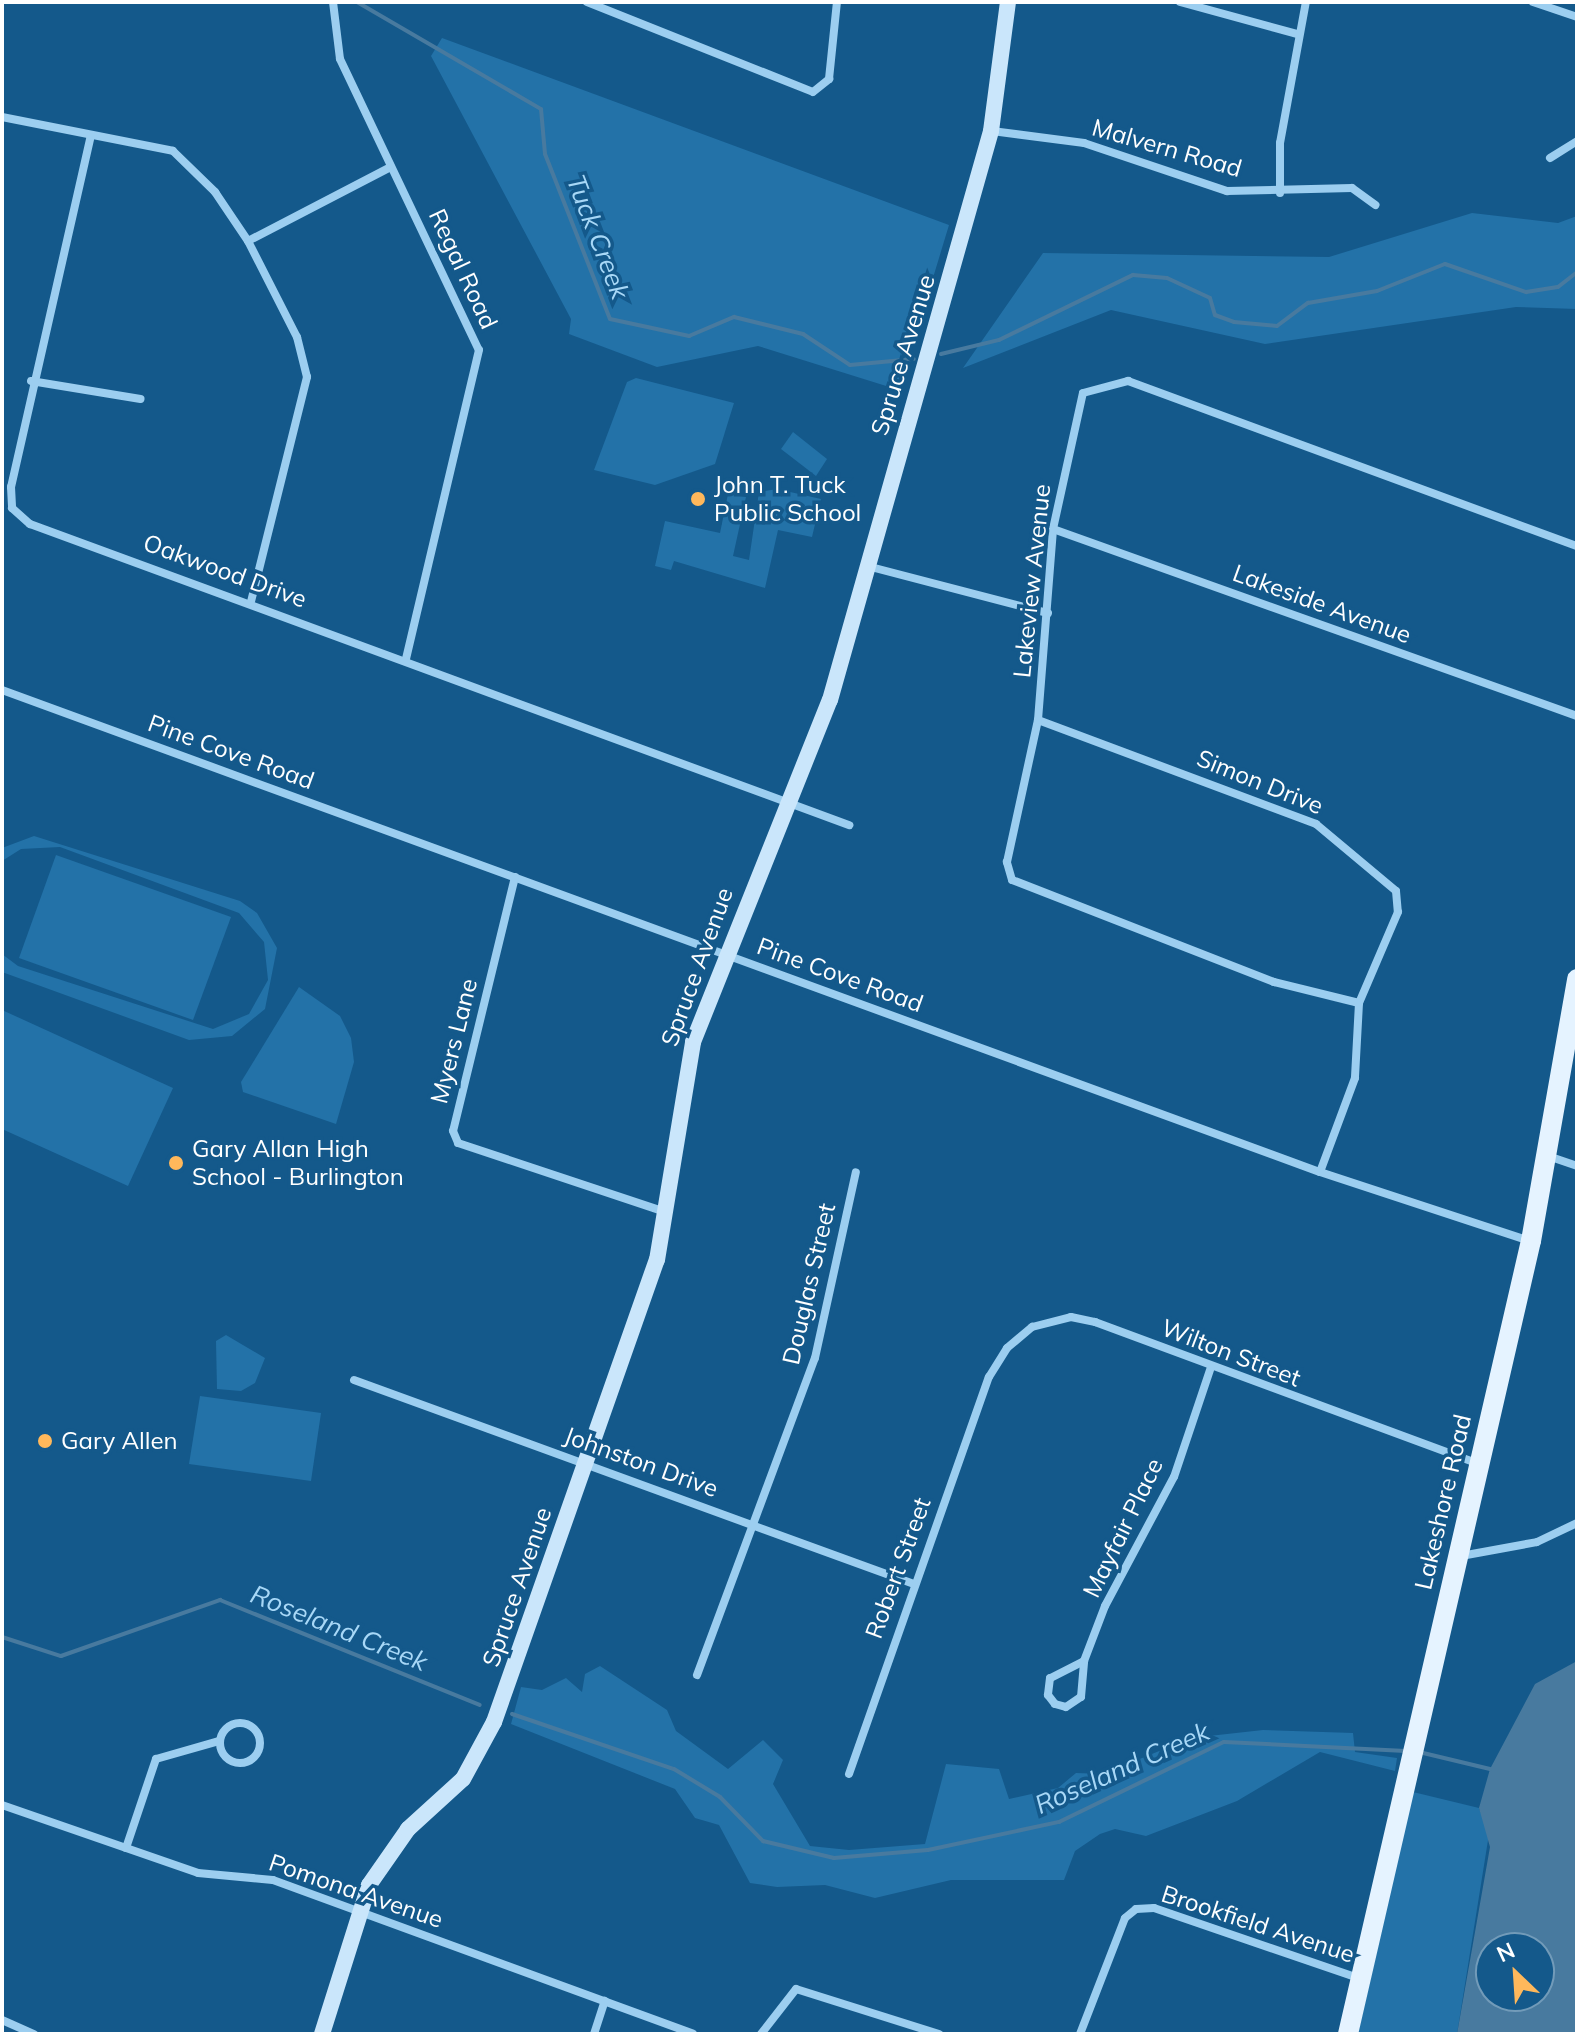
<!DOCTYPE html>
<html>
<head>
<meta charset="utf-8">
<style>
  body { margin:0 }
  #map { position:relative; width:1579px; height:2036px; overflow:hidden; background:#14598b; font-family:Mulish,sans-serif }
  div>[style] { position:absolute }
  .green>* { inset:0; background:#2372a8 }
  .water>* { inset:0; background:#487a9f }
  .stream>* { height:4px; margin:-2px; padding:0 2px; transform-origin:2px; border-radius:2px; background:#487a9f }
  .street>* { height:8px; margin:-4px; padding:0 4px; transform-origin:4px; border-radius:4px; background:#9ccef0 }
  .street>.ring { margin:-4px; padding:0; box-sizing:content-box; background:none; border:8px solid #9ccef0; border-radius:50% }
  .secondary>* { height:16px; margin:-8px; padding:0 8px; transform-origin:8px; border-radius:8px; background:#cae6fb }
  .primary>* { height:20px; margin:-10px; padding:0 10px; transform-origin:10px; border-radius:10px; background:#e5f3ff }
  .dots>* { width:22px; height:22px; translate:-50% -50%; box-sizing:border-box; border:4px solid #14598b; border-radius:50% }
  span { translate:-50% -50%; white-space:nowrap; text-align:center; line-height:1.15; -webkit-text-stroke:7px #14598b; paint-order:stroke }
  .street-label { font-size:24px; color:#fff }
  .poi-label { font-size:24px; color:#fff }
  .left { translate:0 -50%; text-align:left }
  .water-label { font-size:26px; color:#a8d8f7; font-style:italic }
  .frame { position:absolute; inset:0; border:4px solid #fff; pointer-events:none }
  .north { position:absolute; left:1475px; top:1932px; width:80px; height:80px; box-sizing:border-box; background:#14598b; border:2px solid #729bb9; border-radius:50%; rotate:335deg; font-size:22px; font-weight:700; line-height:32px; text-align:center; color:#fff }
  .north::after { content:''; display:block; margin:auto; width:28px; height:36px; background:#ffb85b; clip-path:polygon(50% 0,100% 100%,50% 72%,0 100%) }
</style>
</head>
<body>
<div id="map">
  <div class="green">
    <div style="clip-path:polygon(442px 38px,949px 225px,899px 390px,758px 346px,657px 367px,569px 334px,571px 319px,431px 56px)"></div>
    <div style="clip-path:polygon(1472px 213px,1558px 223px,1577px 216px,1577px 309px,1516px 307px,1265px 344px,1111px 310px,963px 368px,1043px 253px,1329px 257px)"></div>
    <div style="clip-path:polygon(636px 378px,734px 403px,715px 464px,655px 485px,594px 470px,627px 382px)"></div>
    <div style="clip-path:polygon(793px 432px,827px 459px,816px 476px,781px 449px)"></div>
    <div style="clip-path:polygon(777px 489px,821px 499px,812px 537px,778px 530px,765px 588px,674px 561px,671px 570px,655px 566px,665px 521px,720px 533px,728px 494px,746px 497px,733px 556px,749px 560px,759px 492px)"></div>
    <div style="clip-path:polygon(34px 836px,240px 901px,257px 913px,277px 948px,265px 1009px,232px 1036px,189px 1040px,2px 972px,2px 954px,18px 966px,213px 1029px,249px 1014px,268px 980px,264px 942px,239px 913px,60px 847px,21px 849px,2px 861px,2px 848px)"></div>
    <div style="clip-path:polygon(56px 855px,231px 917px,193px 1020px,19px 958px)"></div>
    <div style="clip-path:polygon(299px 987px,340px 1016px,351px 1038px,354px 1062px,336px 1124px,243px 1092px,241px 1082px)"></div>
    <div style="clip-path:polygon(2px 1010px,173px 1088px,128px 1186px,2px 1129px)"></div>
    <div style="clip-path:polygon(226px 1335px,265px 1358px,255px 1383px,241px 1391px,217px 1389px,216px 1341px)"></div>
    <div style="clip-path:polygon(200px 1396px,321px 1413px,311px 1481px,189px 1464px)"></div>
    <div style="clip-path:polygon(600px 1666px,667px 1710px,676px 1731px,728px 1769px,763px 1740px,783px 1760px,773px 1784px,810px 1846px,849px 1850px,925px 1844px,946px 1764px,999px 1769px,1009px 1799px,1058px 1788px,1076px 1773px,1103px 1774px,1191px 1738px,1263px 1730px,1353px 1733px,1355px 1752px,1397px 1758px,1395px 1771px,1320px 1752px,1237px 1801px,1146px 1836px,1115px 1829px,1100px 1834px,1075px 1851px,1064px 1880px,951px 1880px,875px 1898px,825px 1885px,777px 1887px,750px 1883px,719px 1825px,695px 1818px,675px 1789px,511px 1724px,521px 1687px,542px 1690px,566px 1678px,582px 1692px,585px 1674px)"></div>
    <div style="clip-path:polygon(1413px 1792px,1479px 1808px,1489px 1834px,1457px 2034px,1358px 2034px)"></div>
  </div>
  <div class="water">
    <div style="clip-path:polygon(evenodd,1577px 1661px,1577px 2034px,1457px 2034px,1490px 1847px,1479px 1808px,1490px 1769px,1535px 1684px,1577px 1661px,1491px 1948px,1539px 1948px,1539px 1996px,1491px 1996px,1491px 1948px)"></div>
  </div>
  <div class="stream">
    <div style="left:357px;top:2px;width:213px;rotate:30.2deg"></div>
    <div style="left:541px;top:109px;width:45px;rotate:84.9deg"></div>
    <div style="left:545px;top:154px;width:177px;rotate:68.5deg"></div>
    <div style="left:610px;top:319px;width:81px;rotate:12.1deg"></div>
    <div style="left:689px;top:336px;width:49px;rotate:-22.9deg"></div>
    <div style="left:734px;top:317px;width:71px;rotate:13.8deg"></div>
    <div style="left:803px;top:334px;width:56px;rotate:33.4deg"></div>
    <div style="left:850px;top:365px;width:64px;rotate:-5.4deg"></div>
    <div style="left:941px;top:354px;width:60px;rotate:-13.6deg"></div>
    <div style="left:999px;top:340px;width:149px;rotate:-25.9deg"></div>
    <div style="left:1133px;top:275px;width:34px;rotate:5deg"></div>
    <div style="left:1167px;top:278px;width:47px;rotate:24.9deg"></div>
    <div style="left:1210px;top:298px;width:18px;rotate:74deg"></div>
    <div style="left:1215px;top:315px;width:20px;rotate:20deg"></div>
    <div style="left:1234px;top:322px;width:43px;rotate:5.3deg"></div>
    <div style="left:1277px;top:326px;width:39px;rotate:-37deg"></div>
    <div style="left:1308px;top:303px;width:70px;rotate:-9.9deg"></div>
    <div style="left:1377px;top:291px;width:73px;rotate:-21.7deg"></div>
    <div style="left:1445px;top:264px;width:86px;rotate:19.1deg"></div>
    <div style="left:1526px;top:292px;width:32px;rotate:-9deg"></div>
    <div style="left:1558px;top:287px;width:24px;rotate:-38deg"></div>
    <div style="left:2px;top:1637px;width:62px;rotate:17.9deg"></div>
    <div style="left:61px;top:1656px;width:169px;rotate:-19.4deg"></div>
    <div style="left:220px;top:1600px;width:280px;rotate:22deg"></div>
    <div style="left:512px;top:1714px;width:171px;rotate:18.8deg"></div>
    <div style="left:674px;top:1769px;width:54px;rotate:31.3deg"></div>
    <div style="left:720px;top:1797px;width:62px;rotate:45.7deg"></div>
    <div style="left:763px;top:1841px;width:73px;rotate:13.5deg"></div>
    <div style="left:834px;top:1858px;width:94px;rotate:-4.9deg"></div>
    <div style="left:928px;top:1850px;width:134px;rotate:-12.1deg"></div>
    <div style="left:1059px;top:1822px;width:183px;rotate:-25.9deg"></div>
    <div style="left:1224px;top:1742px;width:182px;rotate:2.8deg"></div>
    <div style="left:1419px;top:1752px;width:73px;rotate:13.5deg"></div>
  </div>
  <div class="street">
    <div style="left:333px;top:2px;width:57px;rotate:83deg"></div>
    <div style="left:340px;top:59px;width:322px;rotate:64.5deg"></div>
    <div style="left:479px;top:350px;width:317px;rotate:103.3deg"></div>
    <div style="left:587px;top:2px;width:243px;rotate:21.7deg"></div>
    <div style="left:813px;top:92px;width:21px;rotate:-39deg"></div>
    <div style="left:829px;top:79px;width:77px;rotate:-84.1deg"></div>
    <div style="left:1180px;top:2px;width:121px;rotate:15.3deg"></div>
    <div style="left:1533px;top:2px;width:46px;rotate:18.8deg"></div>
    <div style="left:2px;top:117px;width:174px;rotate:11.2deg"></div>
    <div style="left:173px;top:151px;width:59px;rotate:44.3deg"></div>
    <div style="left:215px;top:192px;width:59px;rotate:56deg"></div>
    <div style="left:248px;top:241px;width:108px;rotate:63deg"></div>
    <div style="left:297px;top:337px;width:41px;rotate:76deg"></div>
    <div style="left:307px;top:377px;width:231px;rotate:104deg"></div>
    <div style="left:992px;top:131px;width:93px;rotate:7.4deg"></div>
    <div style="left:1084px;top:143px;width:151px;rotate:18.6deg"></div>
    <div style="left:1227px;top:191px;width:125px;rotate:-1.4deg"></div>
    <div style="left:1352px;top:188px;width:29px;rotate:36deg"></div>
    <div style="left:91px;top:135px;width:361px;rotate:102.8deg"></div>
    <div style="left:11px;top:487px;width:21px;rotate:87deg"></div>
    <div style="left:12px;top:508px;width:24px;rotate:42deg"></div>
    <div style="left:30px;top:524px;width:873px;rotate:20.18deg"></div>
    <div style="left:1550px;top:158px;width:32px;rotate:-32deg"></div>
    <div style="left:1280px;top:193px;width:50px;rotate:-90deg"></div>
    <div style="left:1280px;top:143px;width:143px;rotate:-79.6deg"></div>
    <div style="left:248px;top:241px;width:161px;rotate:-27.4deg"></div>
    <div style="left:31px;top:381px;width:111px;rotate:9.3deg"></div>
    <div style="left:1053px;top:529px;width:556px;rotate:19.64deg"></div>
    <div style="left:867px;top:566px;width:187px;rotate:14.6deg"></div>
    <div style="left:2px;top:690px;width:1403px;rotate:20.09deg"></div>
    <div style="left:1320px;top:1172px;width:221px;rotate:18.2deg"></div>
    <div style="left:1038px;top:720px;width:297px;rotate:20.5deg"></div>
    <div style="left:1316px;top:824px;width:104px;rotate:39.9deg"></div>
    <div style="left:1396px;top:891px;width:21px;rotate:85deg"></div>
    <div style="left:1398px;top:912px;width:99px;rotate:113.2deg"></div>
    <div style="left:1359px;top:1003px;width:75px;rotate:93.1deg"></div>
    <div style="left:1355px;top:1078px;width:100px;rotate:110.4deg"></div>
    <div style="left:515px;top:877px;width:261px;rotate:103.7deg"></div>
    <div style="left:453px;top:1131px;width:13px;rotate:67deg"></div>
    <div style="left:458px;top:1143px;width:215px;rotate:18.4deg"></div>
    <div style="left:1359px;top:1003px;width:88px;rotate:-166.1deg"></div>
    <div style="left:1274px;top:982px;width:281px;rotate:-158.7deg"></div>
    <div style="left:1012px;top:880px;width:19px;rotate:-106deg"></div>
    <div style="left:1007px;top:862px;width:145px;rotate:-77.7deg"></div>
    <div style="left:1038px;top:720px;width:192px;rotate:-85.5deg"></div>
    <div style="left:1053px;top:529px;width:139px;rotate:-77.6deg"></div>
    <div style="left:1083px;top:393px;width:47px;rotate:-14.9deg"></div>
    <div style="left:1128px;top:381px;width:478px;rotate:20.2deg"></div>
    <div style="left:1548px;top:1156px;width:31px;rotate:19deg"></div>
    <div style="left:354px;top:1380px;width:596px;rotate:20.02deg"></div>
    <div style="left:1461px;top:1556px;width:77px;rotate:-10.4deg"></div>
    <div style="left:1537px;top:1542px;width:44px;rotate:-25.4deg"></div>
    <div style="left:1084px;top:1661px;width:38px;rotate:153deg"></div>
    <div style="left:1050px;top:1678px;width:17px;rotate:97deg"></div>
    <div style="left:1048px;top:1695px;width:11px;rotate:52deg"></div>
    <div style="left:1055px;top:1704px;width:11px;rotate:15deg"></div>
    <div style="left:1066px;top:1707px;width:18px;rotate:-34deg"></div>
    <div style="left:1081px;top:1697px;width:36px;rotate:-85deg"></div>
    <div style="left:1084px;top:1661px;width:59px;rotate:-69.1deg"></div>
    <div style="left:1105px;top:1606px;width:146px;rotate:-61.9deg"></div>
    <div style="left:1174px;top:1477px;width:116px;rotate:-71.4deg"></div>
    <div style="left:697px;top:1675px;width:338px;rotate:-69.6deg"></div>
    <div style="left:815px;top:1358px;width:190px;rotate:-77.6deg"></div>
    <div class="ring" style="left:220px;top:1723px;width:32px;height:32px"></div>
    <div style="left:849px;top:1774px;width:421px;rotate:-70.6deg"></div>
    <div style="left:989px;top:1377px;width:34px;rotate:-58deg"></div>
    <div style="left:1007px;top:1348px;width:33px;rotate:-40deg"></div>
    <div style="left:1032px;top:1327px;width:40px;rotate:-14.4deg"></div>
    <div style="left:1071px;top:1317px;width:25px;rotate:12deg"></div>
    <div style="left:1095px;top:1322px;width:408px;rotate:20.3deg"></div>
    <div style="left:2px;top:1805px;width:207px;rotate:19.1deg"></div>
    <div style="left:198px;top:1873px;width:75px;rotate:5.3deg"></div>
    <div style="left:273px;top:1880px;width:447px;rotate:20.1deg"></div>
    <div style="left:126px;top:1848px;width:94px;rotate:-71.4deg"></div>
    <div style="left:156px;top:1759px;width:66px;rotate:-15.9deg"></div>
    <div style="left:2px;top:2020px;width:35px;rotate:24deg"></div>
    <div style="left:594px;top:2034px;width:35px;rotate:-72deg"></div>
    <div style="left:761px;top:2034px;width:57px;rotate:-52.1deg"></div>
    <div style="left:796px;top:1989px;width:150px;rotate:17.5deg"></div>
    <div style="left:1080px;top:2034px;width:124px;rotate:-68.8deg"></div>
    <div style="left:1125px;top:1918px;width:14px;rotate:-39deg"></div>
    <div style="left:1136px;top:1909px;width:18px;rotate:-3deg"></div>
    <div style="left:1154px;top:1908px;width:219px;rotate:18.9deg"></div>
  </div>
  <div class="secondary">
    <div style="left:322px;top:2034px;width:156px;rotate:-72.5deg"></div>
    <div style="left:369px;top:1885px;width:68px;rotate:-55.1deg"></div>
    <div style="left:408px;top:1829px;width:74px;rotate:-42.3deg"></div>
    <div style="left:463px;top:1779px;width:65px;rotate:-61.5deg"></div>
    <div style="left:494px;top:1722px;width:490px;rotate:-70.6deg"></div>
    <div style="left:657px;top:1260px;width:221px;rotate:-80.6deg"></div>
    <div style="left:693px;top:1042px;width:368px;rotate:-68.2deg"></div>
    <div style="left:830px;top:700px;width:591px;rotate:-74.2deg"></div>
    <div style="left:991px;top:131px;width:130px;rotate:-82.5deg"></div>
  </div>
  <div class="primary">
    <div style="left:1348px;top:2034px;width:814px;rotate:-77.01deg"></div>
    <div style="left:1531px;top:1241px;width:266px;rotate:-80deg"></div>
  </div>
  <div class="dots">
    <div style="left:698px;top:499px;background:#ffb85b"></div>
    <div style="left:176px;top:1163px;background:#ffb85b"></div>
    <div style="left:45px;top:1441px;background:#ffb85b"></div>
  </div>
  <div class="street-label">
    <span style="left:1167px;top:148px;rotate:16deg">Malvern Road</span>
    <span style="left:463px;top:269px;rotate:65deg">Regal Road</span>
    <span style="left:903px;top:355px;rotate:-73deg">Spruce Avenue</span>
    <span style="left:225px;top:571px;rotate:20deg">Oakwood Drive</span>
    <span style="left:1032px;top:581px;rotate:-84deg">Lakeview Avenue</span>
    <span style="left:1322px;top:604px;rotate:20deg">Lakeside Avenue</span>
    <span style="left:231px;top:752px;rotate:20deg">Pine Cove Road</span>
    <span style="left:1260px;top:782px;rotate:22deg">Simon Drive</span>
    <span style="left:697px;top:967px;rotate:-70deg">Spruce Avenue</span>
    <span style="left:840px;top:975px;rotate:20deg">Pine Cove Road</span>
    <span style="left:454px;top:1041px;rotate:-76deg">Myers Lane</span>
    <span style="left:809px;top:1284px;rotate:-77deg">Douglas Street</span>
    <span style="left:1231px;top:1353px;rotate:21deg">Wilton Street</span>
    <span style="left:641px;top:1462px;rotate:20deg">Johnston Drive</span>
    <span style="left:1443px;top:1502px;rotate:-77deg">Lakeshore Road</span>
    <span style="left:1123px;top:1528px;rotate:-64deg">Mayfair Place</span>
    <span style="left:898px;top:1568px;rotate:-70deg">Robert Street</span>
    <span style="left:517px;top:1587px;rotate:-71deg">Spruce Avenue</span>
    <span style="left:356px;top:1891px;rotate:19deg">Pomona Avenue</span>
    <span style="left:1258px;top:1924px;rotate:18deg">Brookfield Avenue</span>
  </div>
  <div class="poi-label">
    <span class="left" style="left:714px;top:499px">John T. Tuck<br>Public School</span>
    <span class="left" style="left:192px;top:1163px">Gary Allan High<br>School - Burlington</span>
    <span class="left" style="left:61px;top:1441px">Gary Allen</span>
  </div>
  <div class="water-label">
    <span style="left:598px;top:237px;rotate:69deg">Tuck Creek</span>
    <span style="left:339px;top:1628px;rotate:22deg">Roseland Creek</span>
    <span style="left:1122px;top:1768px;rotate:-24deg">Roseland Creek</span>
  </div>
  <div class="frame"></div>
  <div class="north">N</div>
</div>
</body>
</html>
